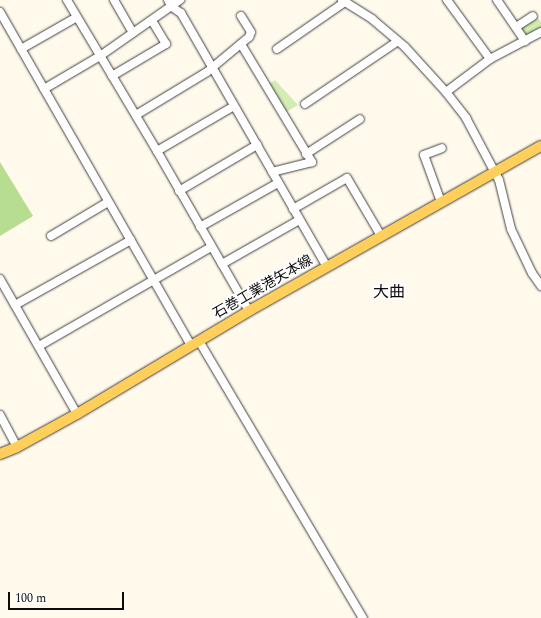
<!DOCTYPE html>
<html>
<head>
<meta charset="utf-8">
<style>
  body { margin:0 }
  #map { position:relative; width:541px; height:618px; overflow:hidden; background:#fffaec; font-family:Spectral,"Noto Sans JP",serif }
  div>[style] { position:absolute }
  .green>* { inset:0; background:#d3ecb3 }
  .forest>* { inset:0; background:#b7dd91 }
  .roads { filter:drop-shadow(0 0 1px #3f3f3f) drop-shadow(0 0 1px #3f3f3f) }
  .minor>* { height:8px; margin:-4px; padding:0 4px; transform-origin:4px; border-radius:4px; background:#fff }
  .major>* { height:10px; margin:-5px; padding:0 5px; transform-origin:5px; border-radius:5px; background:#ffcf5c }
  span { translate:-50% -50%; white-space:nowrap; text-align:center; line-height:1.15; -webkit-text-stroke:4px #fff; paint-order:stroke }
  .street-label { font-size:14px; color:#0c0c0c }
  .quarter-label { font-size:16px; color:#0c0c0c }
  .scale { position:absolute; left:8px; top:592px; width:116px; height:18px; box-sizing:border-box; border:2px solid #0c0c0c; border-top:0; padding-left:5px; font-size:12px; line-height:14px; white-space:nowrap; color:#0c0c0c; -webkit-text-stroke:3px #fff; paint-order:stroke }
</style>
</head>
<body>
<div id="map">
  <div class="green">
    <div style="clip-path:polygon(537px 16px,541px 22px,541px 30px,530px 35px,525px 35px,521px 29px,523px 25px)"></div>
    <div style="clip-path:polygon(275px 80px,298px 105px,286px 112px,269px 84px)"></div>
  </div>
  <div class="forest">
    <div style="clip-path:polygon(0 162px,33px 216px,0 236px)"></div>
  </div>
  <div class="roads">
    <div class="minor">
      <div style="left:67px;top:0;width:176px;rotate:59.2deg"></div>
      <div style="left:157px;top:151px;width:185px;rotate:60.1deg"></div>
      <div style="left:114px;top:0;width:38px;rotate:60deg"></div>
      <div style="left:168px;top:0;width:8px;rotate:60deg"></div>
      <div style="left:172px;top:7px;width:11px;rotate:34deg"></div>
      <div style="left:181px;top:13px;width:293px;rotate:60.1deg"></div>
      <div style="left:342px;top:0;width:36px;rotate:32deg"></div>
      <div style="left:372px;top:19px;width:43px;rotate:40.3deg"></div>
      <div style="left:405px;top:47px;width:61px;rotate:47.7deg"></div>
      <div style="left:446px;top:92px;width:33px;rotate:52deg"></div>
      <div style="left:466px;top:118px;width:70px;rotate:62deg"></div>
      <div style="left:499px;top:180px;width:50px;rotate:76.2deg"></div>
      <div style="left:511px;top:229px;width:49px;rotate:64.5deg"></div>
      <div style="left:532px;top:273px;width:16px;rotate:55deg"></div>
      <div style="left:447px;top:0;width:73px;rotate:53.9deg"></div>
      <div style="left:497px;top:0;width:50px;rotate:55.7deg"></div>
      <div style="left:0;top:12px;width:385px;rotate:60.2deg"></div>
      <div style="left:516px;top:27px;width:20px;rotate:-33deg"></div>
      <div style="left:241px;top:44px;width:138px;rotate:59deg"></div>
      <div style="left:312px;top:162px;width:41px;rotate:166deg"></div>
      <div style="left:21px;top:49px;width:64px;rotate:-29.7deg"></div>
      <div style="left:277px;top:49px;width:83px;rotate:-34.7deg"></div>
      <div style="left:112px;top:76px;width:63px;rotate:-30.7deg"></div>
      <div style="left:166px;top:44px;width:27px;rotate:-121deg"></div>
      <div style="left:44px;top:89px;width:65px;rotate:-30.5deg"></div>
      <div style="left:100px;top:56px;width:98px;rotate:-35deg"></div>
      <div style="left:446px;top:92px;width:55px;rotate:-36.9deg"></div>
      <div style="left:490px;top:59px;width:58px;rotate:-27.9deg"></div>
      <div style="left:305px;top:104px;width:112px;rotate:-34.1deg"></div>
      <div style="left:136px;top:115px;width:83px;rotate:-31.2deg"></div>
      <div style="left:207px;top:72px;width:55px;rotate:-39.8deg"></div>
      <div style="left:249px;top:37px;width:5px;rotate:-68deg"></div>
      <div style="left:251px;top:32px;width:19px;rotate:-122deg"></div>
      <div style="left:157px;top:151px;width:89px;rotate:-30.3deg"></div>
      <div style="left:306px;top:154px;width:64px;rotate:-32.9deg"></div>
      <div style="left:179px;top:191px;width:91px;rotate:-30.5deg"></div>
      <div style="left:441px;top:202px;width:50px;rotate:-109.9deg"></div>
      <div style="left:424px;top:155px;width:19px;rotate:-21deg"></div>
      <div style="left:293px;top:209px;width:62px;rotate:-29.9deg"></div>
      <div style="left:347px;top:178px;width:67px;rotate:59.6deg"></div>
      <div style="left:200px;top:227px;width:90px;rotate:-29.4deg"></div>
      <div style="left:51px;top:236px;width:66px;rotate:-30.8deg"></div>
      <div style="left:222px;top:264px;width:89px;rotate:-29.7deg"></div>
      <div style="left:0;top:279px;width:155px;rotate:60.3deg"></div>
      <div style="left:15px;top:305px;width:133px;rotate:-29.3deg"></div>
      <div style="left:199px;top:341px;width:322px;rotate:59.4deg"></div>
      <div style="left:39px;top:346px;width:198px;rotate:-29.9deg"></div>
      <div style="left:0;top:415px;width:36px;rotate:62deg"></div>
    </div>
    <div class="major">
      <div style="left:0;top:454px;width:18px;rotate:-22deg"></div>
      <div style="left:17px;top:447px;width:68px;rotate:-28.8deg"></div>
      <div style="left:77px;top:414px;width:200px;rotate:-30.9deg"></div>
      <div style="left:249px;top:311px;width:335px;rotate:-29.5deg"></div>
    </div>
  </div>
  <div class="street-label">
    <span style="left:263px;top:287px;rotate:-30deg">石巻工業港矢本線</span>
  </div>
  <div class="quarter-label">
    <span style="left:389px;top:292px">大曲</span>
  </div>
  <div class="scale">100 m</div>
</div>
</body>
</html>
